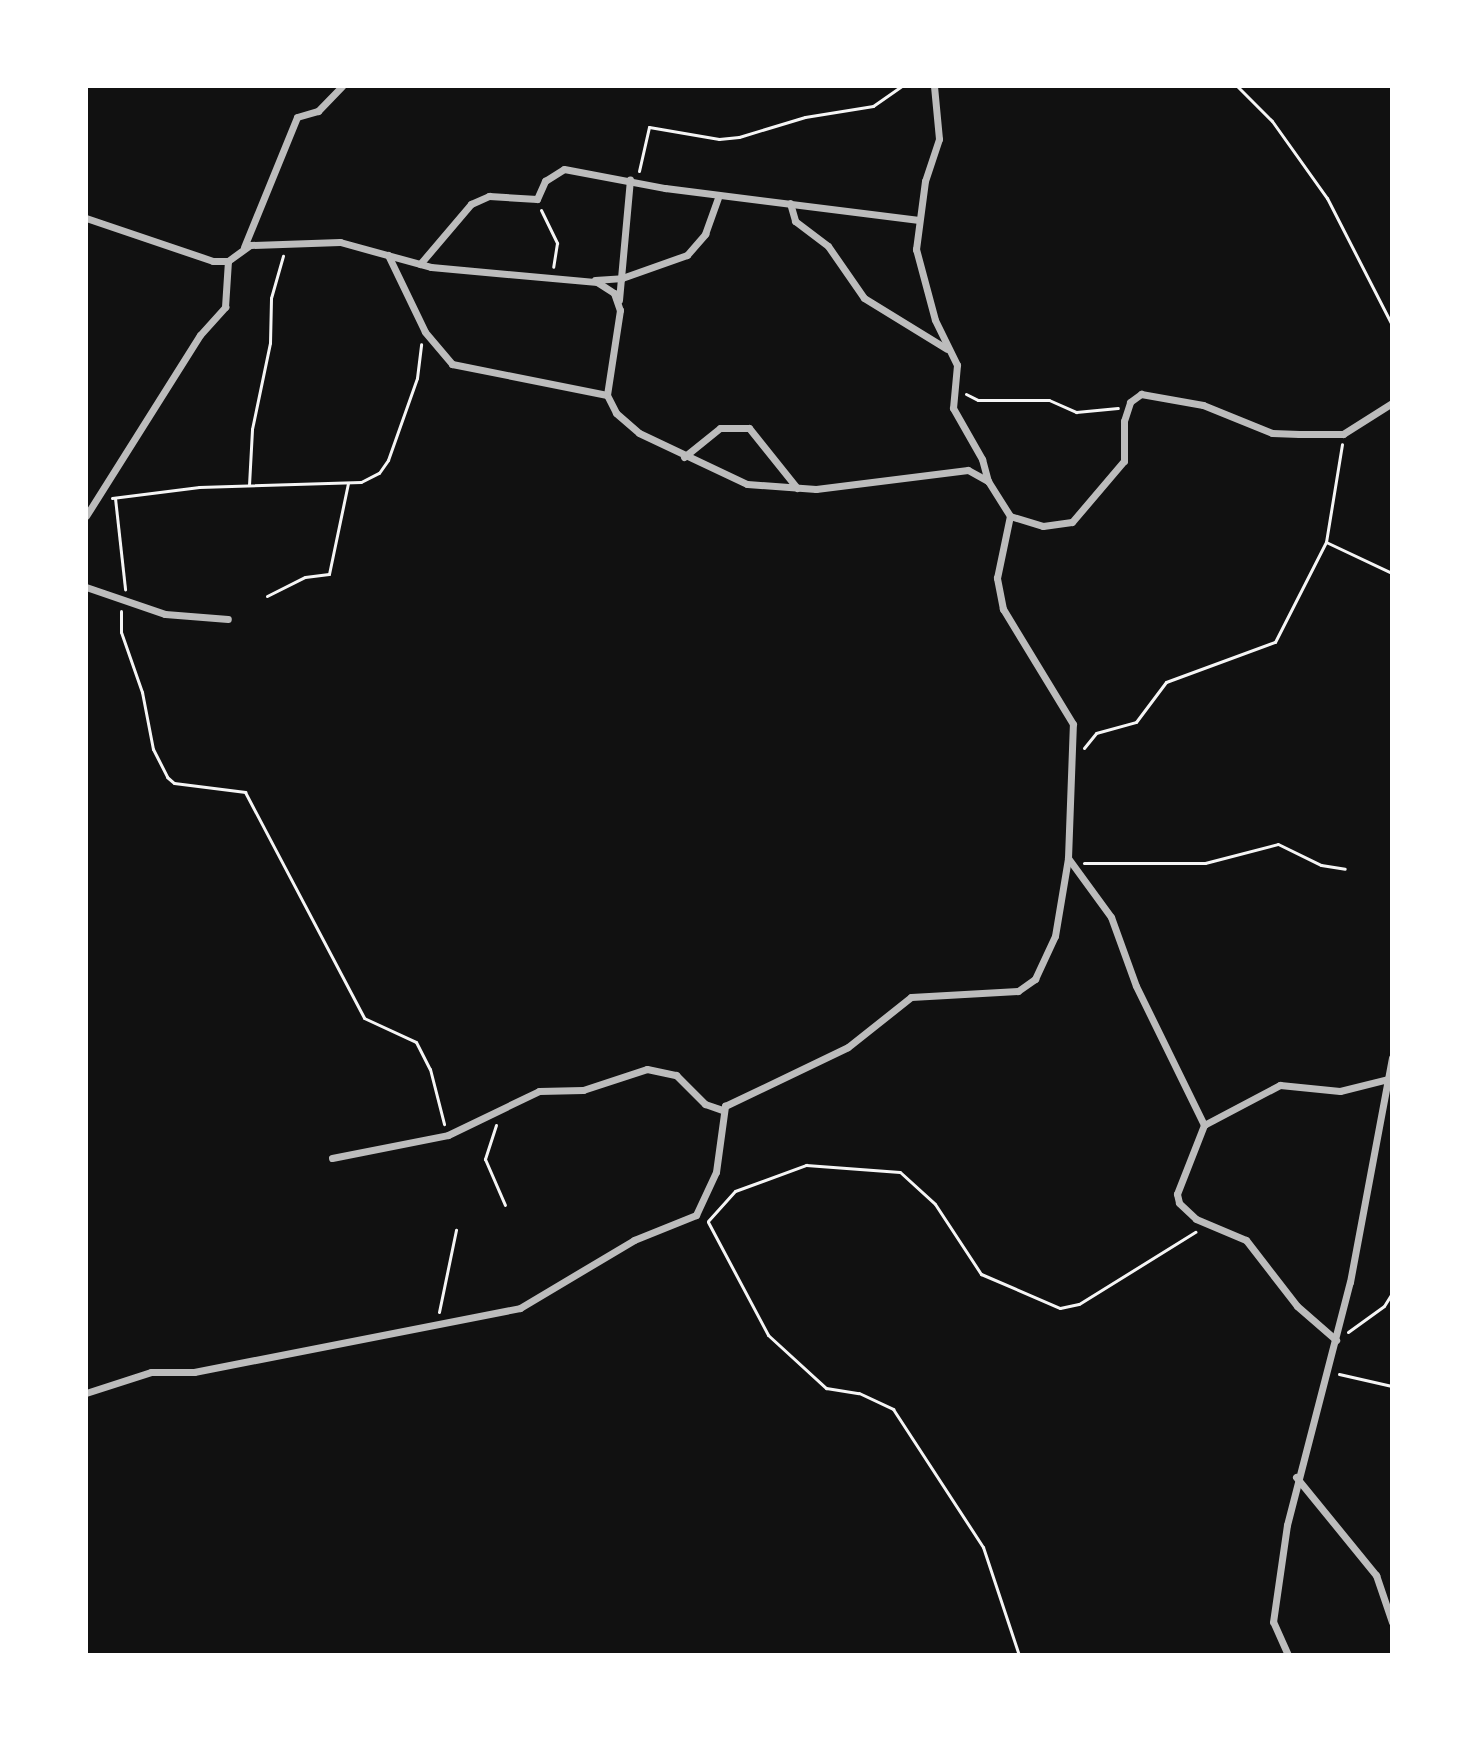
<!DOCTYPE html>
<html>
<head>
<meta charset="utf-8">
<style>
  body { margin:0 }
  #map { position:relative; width:1478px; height:1741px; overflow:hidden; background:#111; font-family:Barlow,sans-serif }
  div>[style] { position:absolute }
  .path>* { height:3px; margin:-1.5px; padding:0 1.5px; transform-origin:1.5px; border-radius:1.5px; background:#f5f5f5 }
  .minor>* { height:7px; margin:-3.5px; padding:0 3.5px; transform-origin:3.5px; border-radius:3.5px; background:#bcbcbc }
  span { translate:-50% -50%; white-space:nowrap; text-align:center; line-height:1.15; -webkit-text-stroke:6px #fff; paint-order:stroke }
  .frame { position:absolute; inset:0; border:88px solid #fff; pointer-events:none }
</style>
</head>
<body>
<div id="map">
  <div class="path">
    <div style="left:1237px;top:86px;width:49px;rotate:45deg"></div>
    <div style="left:1272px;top:121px;width:95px;rotate:54.5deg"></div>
    <div style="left:1327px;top:198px;width:143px;rotate:62.9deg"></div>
    <div style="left:639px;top:171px;width:45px;rotate:-77.2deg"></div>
    <div style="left:649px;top:127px;width:71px;rotate:9.7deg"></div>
    <div style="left:719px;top:139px;width:20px;rotate:-6deg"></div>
    <div style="left:739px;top:137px;width:69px;rotate:-16.9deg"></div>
    <div style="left:805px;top:117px;width:69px;rotate:-9.2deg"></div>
    <div style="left:873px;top:106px;width:35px;rotate:-35deg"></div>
    <div style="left:541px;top:210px;width:37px;rotate:64deg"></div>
    <div style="left:557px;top:243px;width:24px;rotate:99deg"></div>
    <div style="left:966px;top:394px;width:13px;rotate:27deg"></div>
    <div style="left:978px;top:400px;width:71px"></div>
    <div style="left:1049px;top:400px;width:30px;rotate:24deg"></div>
    <div style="left:1076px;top:412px;width:42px;rotate:-5.4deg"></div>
    <div style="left:249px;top:485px;width:56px;rotate:-86.9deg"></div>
    <div style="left:252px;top:429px;width:88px;rotate:-78.2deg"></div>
    <div style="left:270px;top:343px;width:45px;rotate:-88.7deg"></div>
    <div style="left:271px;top:298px;width:44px;rotate:-74.1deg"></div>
    <div style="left:112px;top:498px;width:88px;rotate:-7.2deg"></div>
    <div style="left:199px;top:487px;width:162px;rotate:-1.8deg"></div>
    <div style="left:361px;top:482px;width:20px;rotate:-27deg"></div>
    <div style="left:379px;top:473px;width:16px;rotate:-55deg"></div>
    <div style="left:388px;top:460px;width:87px;rotate:-70.5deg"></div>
    <div style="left:417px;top:378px;width:34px;rotate:-83deg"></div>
    <div style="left:115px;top:498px;width:92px;rotate:83.7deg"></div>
    <div style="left:1326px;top:542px;width:73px;rotate:25.2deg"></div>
    <div style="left:267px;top:596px;width:42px;rotate:-26.6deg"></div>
    <div style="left:305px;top:577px;width:24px;rotate:-7deg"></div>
    <div style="left:329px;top:574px;width:93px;rotate:-78.2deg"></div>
    <div style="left:121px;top:611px;width:21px;rotate:90deg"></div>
    <div style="left:121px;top:632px;width:64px;rotate:70.7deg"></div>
    <div style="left:142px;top:692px;width:58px;rotate:79.1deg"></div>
    <div style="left:153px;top:749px;width:31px;rotate:63deg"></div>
    <div style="left:167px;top:777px;width:9px;rotate:41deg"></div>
    <div style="left:174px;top:783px;width:72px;rotate:7.2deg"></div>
    <div style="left:245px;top:792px;width:255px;rotate:62.2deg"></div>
    <div style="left:364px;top:1018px;width:57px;rotate:24.8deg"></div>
    <div style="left:416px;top:1042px;width:30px;rotate:63deg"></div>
    <div style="left:430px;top:1069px;width:57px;rotate:75.7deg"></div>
    <div style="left:1084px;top:748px;width:19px;rotate:-51deg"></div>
    <div style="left:1096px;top:733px;width:41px;rotate:-15.4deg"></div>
    <div style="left:1136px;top:722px;width:50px;rotate:-53.1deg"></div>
    <div style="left:1166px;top:682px;width:116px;rotate:-20.2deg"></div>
    <div style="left:1275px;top:642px;width:112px;rotate:-63deg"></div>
    <div style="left:1326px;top:542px;width:99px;rotate:-80.7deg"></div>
    <div style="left:1084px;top:863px;width:121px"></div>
    <div style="left:1205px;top:863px;width:75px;rotate:-14.6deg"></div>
    <div style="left:1278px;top:844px;width:48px;rotate:26deg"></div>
    <div style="left:1321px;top:865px;width:24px;rotate:9deg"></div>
    <div style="left:496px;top:1125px;width:36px;rotate:108deg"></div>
    <div style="left:485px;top:1159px;width:50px;rotate:66.5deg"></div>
    <div style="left:708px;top:1221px;width:40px;rotate:-48deg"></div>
    <div style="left:735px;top:1191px;width:76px;rotate:-20.1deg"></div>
    <div style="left:806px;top:1165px;width:94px;rotate:4.3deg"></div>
    <div style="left:900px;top:1172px;width:47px;rotate:42.4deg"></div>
    <div style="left:935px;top:1204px;width:84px;rotate:56.7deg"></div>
    <div style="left:981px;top:1274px;width:86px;rotate:23.3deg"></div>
    <div style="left:1060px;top:1308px;width:19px;rotate:-12deg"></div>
    <div style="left:1079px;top:1304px;width:137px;rotate:-31.8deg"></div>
    <div style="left:708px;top:1222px;width:128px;rotate:62deg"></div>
    <div style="left:768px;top:1335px;width:79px;rotate:42.4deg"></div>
    <div style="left:826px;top:1388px;width:33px;rotate:9deg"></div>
    <div style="left:859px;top:1393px;width:38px;rotate:25deg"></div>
    <div style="left:893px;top:1409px;width:165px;rotate:56.9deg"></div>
    <div style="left:983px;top:1547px;width:114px;rotate:71.6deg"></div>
    <div style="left:439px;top:1312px;width:84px;rotate:-78.3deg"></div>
    <div style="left:1348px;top:1332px;width:44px;rotate:-35.8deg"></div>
    <div style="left:1384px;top:1306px;width:15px;rotate:-58deg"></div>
    <div style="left:1339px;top:1374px;width:54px;rotate:12.8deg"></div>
  </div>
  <div class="minor">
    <div style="left:934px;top:86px;width:53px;rotate:84.6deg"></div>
    <div style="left:939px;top:139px;width:44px;rotate:108.4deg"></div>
    <div style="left:925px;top:181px;width:69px;rotate:97.5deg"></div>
    <div style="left:916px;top:249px;width:73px;rotate:75deg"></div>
    <div style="left:935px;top:320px;width:50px;rotate:63.9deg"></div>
    <div style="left:957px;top:365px;width:43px;rotate:95.3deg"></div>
    <div style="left:953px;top:408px;width:59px;rotate:60.4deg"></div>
    <div style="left:982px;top:459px;width:23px;rotate:75deg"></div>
    <div style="left:790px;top:203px;width:19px;rotate:74deg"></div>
    <div style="left:795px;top:221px;width:41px;rotate:37.1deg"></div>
    <div style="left:828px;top:246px;width:63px;rotate:55.3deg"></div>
    <div style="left:864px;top:298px;width:97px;rotate:31.6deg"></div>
    <div style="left:86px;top:218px;width:134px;rotate:18.7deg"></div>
    <div style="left:213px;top:261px;width:15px"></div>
    <div style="left:228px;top:261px;width:27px;rotate:-36deg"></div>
    <div style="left:250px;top:245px;width:90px;rotate:-1.9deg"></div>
    <div style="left:340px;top:242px;width:94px;rotate:15.4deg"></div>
    <div style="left:431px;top:267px;width:167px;rotate:5.2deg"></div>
    <div style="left:597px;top:282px;width:20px;rotate:33deg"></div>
    <div style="left:614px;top:293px;width:18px;rotate:71deg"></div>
    <div style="left:620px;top:310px;width:86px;rotate:98.7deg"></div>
    <div style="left:607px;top:395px;width:20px;rotate:63deg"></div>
    <div style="left:616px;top:413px;width:30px;rotate:41deg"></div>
    <div style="left:639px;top:433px;width:119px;rotate:25.3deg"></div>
    <div style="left:747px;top:484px;width:69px;rotate:4.1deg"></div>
    <div style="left:816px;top:489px;width:153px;rotate:-7.1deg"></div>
    <div style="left:968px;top:470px;width:23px;rotate:29deg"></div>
    <div style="left:988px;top:481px;width:41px;rotate:57.8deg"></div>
    <div style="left:1010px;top:516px;width:34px;rotate:17deg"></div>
    <div style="left:1043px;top:526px;width:29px;rotate:-8deg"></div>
    <div style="left:1072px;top:522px;width:80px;rotate:-49.6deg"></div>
    <div style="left:1124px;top:461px;width:40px;rotate:-90deg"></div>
    <div style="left:1124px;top:421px;width:20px;rotate:-72deg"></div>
    <div style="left:1130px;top:402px;width:14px;rotate:-36deg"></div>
    <div style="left:1141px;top:394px;width:63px;rotate:10.1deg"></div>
    <div style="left:1203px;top:405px;width:74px;rotate:22.1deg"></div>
    <div style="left:1272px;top:433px;width:27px;rotate:2deg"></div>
    <div style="left:1299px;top:434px;width:44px"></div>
    <div style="left:1343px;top:434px;width:58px;rotate:-32.3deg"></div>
    <div style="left:244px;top:247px;width:140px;rotate:-67.8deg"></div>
    <div style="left:297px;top:117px;width:22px;rotate:-16deg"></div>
    <div style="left:318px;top:111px;width:35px;rotate:-46deg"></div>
    <div style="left:388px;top:255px;width:85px;rotate:64.3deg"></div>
    <div style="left:425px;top:332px;width:42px;rotate:49.8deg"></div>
    <div style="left:452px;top:364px;width:158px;rotate:11.3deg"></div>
    <div style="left:420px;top:264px;width:79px;rotate:-49.6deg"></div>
    <div style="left:471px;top:204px;width:20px;rotate:-24deg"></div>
    <div style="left:489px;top:196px;width:48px;rotate:3.6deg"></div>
    <div style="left:537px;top:199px;width:20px;rotate:-66deg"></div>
    <div style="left:545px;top:181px;width:22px;rotate:-32deg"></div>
    <div style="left:564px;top:169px;width:103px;rotate:10.7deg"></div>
    <div style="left:665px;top:188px;width:254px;rotate:7.2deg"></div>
    <div style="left:595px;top:280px;width:27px;rotate:-4deg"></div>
    <div style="left:622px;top:278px;width:69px;rotate:-19.5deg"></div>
    <div style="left:687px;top:255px;width:28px;rotate:-49deg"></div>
    <div style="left:705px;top:234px;width:41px;rotate:-70.3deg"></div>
    <div style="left:619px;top:300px;width:121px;rotate:-84.8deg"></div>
    <div style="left:684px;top:457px;width:46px;rotate:-38.9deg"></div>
    <div style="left:720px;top:428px;width:29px"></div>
    <div style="left:749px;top:428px;width:77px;rotate:51.3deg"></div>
    <div style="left:86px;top:516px;width:214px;rotate:-57.8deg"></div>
    <div style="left:200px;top:335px;width:38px;rotate:-48deg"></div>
    <div style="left:225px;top:307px;width:46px;rotate:-86.3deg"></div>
    <div style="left:86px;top:587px;width:83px;rotate:18.9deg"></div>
    <div style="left:165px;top:614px;width:63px;rotate:4.5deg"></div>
    <div style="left:1068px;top:858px;width:73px;rotate:53.9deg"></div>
    <div style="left:1111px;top:917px;width:73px;rotate:70.1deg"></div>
    <div style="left:1136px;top:986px;width:155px;rotate:63.9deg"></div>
    <div style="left:1204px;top:1125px;width:74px;rotate:111.4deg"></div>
    <div style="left:1177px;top:1194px;width:9px;rotate:77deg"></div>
    <div style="left:1179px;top:1203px;width:23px;rotate:43deg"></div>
    <div style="left:1196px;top:1219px;width:54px;rotate:22.8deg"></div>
    <div style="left:1246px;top:1240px;width:83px;rotate:52.3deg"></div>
    <div style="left:1297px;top:1306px;width:52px;rotate:41.1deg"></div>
    <div style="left:1204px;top:1125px;width:86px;rotate:-27.8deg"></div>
    <div style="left:1280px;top:1085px;width:60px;rotate:5.7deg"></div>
    <div style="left:1340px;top:1091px;width:49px;rotate:-14deg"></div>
    <div style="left:332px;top:1158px;width:118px;rotate:-11.2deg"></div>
    <div style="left:448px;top:1135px;width:101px;rotate:-25.8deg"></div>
    <div style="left:539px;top:1091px;width:44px;rotate:-1.3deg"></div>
    <div style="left:583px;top:1090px;width:67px;rotate:-18.2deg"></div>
    <div style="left:647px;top:1069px;width:30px;rotate:12deg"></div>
    <div style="left:676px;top:1075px;width:41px;rotate:45deg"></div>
    <div style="left:705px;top:1104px;width:18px;rotate:19deg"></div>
    <div style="left:86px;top:1393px;width:68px;rotate:-17.9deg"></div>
    <div style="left:151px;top:1372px;width:43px"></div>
    <div style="left:194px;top:1372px;width:332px;rotate:-11.1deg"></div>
    <div style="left:520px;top:1308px;width:133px;rotate:-30.8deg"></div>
    <div style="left:634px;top:1240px;width:67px;rotate:-22deg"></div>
    <div style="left:696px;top:1215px;width:47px;rotate:-65.1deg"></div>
    <div style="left:716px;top:1172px;width:67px;rotate:-82.2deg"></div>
    <div style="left:725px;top:1106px;width:136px;rotate:-25.6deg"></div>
    <div style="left:848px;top:1047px;width:80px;rotate:-38.4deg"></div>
    <div style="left:911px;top:997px;width:107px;rotate:-3.2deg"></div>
    <div style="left:1018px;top:991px;width:21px;rotate:-35deg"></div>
    <div style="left:1035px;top:979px;width:47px;rotate:-65.1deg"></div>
    <div style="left:1055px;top:936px;width:79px;rotate:-80.5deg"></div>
    <div style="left:1068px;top:858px;width:134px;rotate:-87.9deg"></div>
    <div style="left:1073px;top:724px;width:135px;rotate:-121.3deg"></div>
    <div style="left:1003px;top:609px;width:32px;rotate:-101deg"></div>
    <div style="left:997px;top:578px;width:63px;rotate:-78.2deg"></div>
    <div style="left:1296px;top:1477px;width:127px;rotate:50.8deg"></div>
    <div style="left:1376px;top:1575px;width:50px;rotate:71.2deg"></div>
    <div style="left:1288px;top:1655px;width:36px;rotate:-114deg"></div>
    <div style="left:1273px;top:1622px;width:98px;rotate:-81.8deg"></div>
    <div style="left:1287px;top:1525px;width:251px;rotate:-75.5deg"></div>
    <div style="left:1350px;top:1282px;width:228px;rotate:-79.4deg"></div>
  </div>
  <div class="frame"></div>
</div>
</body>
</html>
